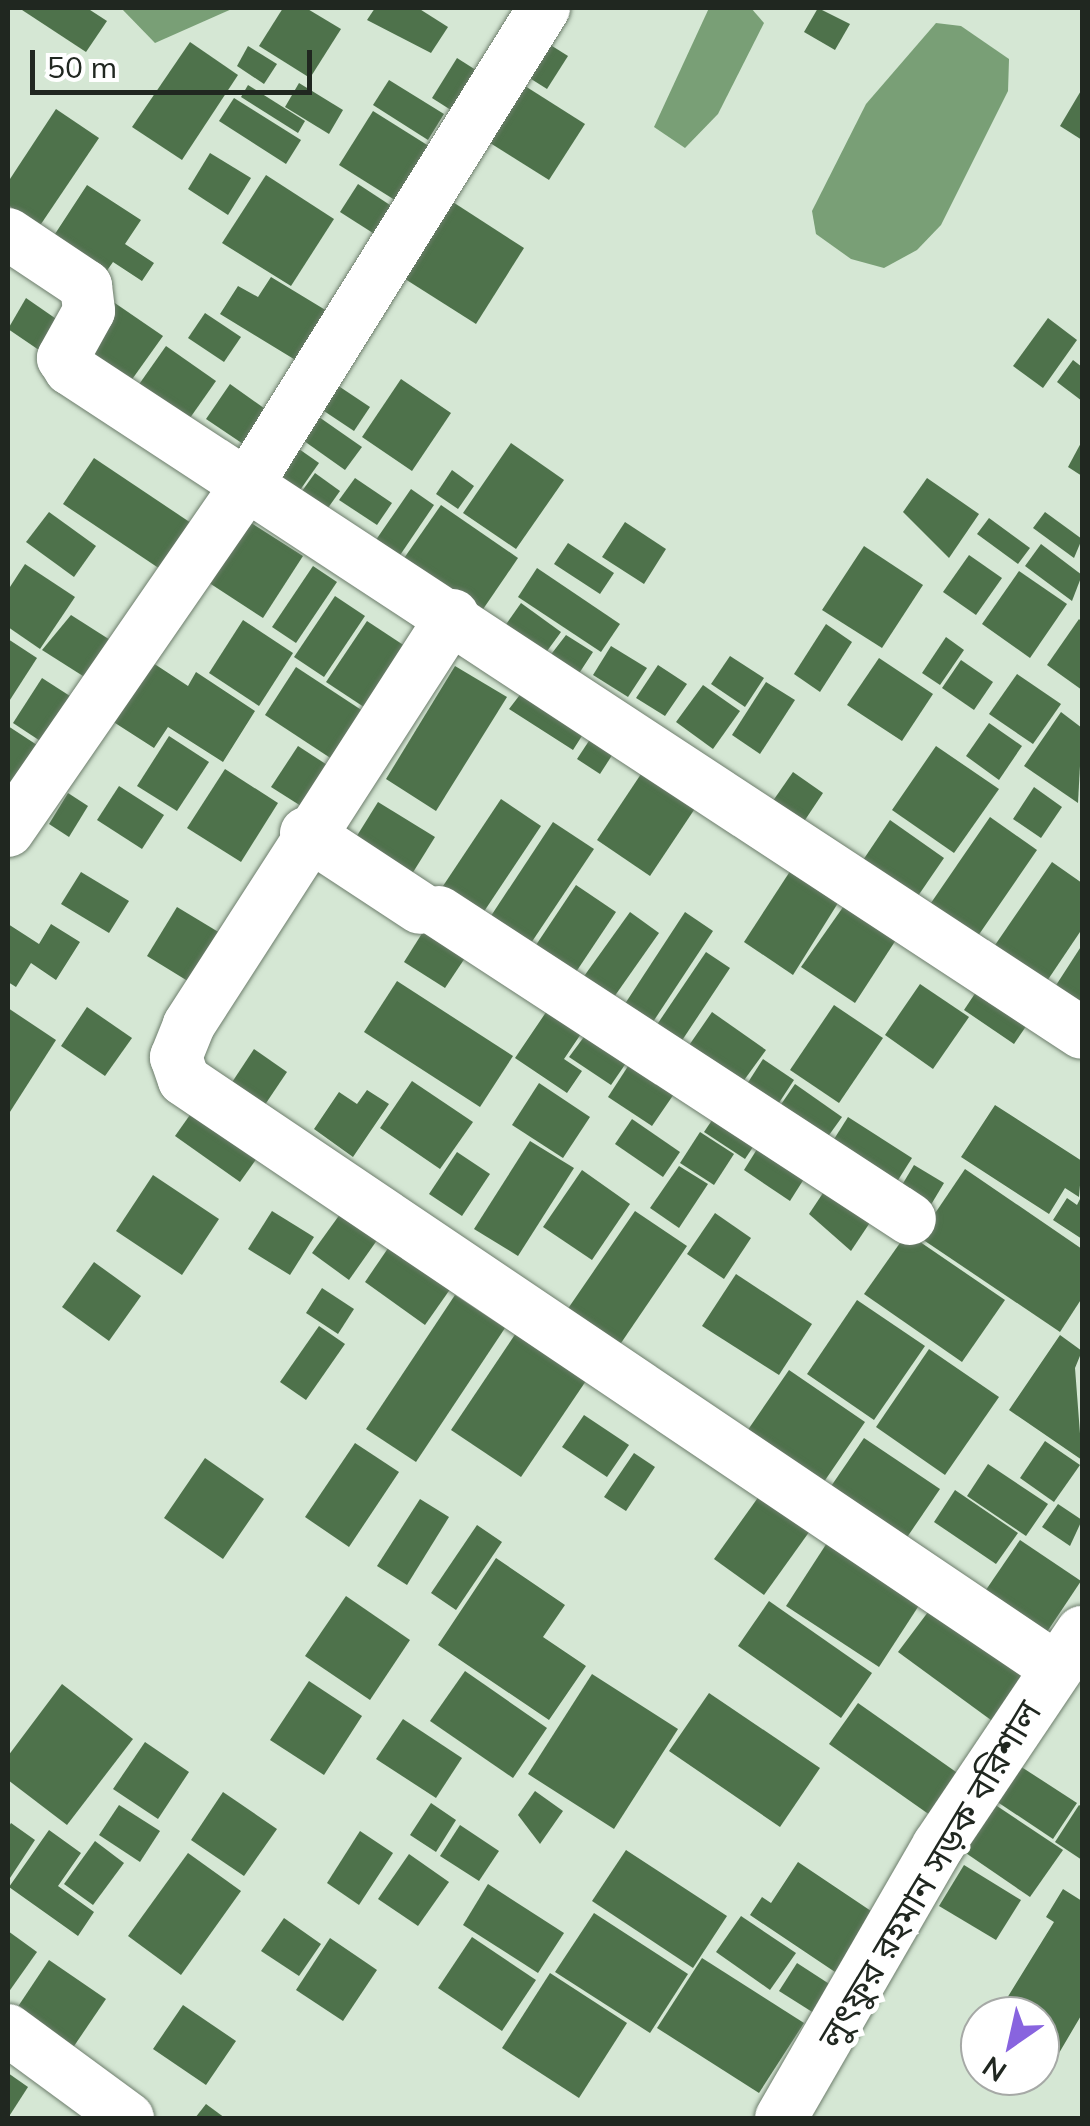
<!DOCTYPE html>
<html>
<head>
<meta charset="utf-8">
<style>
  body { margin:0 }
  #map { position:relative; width:1090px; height:2126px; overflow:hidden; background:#d5e7d4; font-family:Mulish,"Noto Sans Bengali",sans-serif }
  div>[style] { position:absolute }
  .water>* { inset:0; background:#799f76 }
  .building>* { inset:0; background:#4e724b }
  .roads { filter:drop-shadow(0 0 2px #6d7d6c) drop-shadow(0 0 2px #6d7d6c) }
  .minor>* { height:52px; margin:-26px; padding:0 26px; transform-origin:26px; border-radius:26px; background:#fff }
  span { translate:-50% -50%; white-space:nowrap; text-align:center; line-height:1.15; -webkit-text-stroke:10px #fff; paint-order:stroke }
  .street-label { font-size:35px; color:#202720 }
  .frame { position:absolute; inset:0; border:10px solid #202720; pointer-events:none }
  .north { position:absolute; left:960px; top:1996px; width:100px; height:100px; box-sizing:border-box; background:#fff; border:2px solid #a6a9a6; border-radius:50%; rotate:214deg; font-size:28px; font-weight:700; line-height:40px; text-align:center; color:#202720 }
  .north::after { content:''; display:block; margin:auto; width:35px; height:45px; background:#8864df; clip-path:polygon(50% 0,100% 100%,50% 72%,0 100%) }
  .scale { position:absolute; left:30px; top:50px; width:282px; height:45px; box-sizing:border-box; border:5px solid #202720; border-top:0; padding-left:12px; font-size:30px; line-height:35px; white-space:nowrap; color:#202720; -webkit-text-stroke:8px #fff; paint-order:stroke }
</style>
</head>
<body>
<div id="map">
  <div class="water">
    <div style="clip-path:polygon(121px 8px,234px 8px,155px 43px)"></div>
    <div style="clip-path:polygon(709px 8px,751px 8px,764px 23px,718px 114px,685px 148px,654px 127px)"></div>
    <div style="clip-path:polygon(936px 23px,961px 26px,1009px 59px,1008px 91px,941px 225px,917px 250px,884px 268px,851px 259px,816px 234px,812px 211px,866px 104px)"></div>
  </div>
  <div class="building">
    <div style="clip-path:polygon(19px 8px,87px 8px,107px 21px,86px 52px)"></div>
    <div style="clip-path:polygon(283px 8px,306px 8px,341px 29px,310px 78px,259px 46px)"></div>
    <div style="clip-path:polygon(375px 8px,418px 8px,448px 27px,431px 53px,367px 20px)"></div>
    <div style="clip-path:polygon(818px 8px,850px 24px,835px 50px,804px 32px)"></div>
    <div style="clip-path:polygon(541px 39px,568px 56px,547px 89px,520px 72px)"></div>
    <div style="clip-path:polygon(190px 42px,238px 75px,182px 160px,132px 127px)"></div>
    <div style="clip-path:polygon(248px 46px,277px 64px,264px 84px,237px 66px)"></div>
    <div style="clip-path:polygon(457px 58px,490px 79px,465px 119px,432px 98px)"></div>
    <div style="clip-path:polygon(514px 79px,585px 124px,549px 180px,479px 136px)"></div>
    <div style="clip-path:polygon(389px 80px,444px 114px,428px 140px,373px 105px)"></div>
    <div style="clip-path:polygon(299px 83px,343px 110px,329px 134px,285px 107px)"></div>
    <div style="clip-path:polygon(248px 85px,305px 121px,298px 133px,241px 97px)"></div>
    <div style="clip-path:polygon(1082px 89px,1082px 140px,1060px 126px)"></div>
    <div style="clip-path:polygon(234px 98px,301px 140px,286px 164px,219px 121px)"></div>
    <div style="clip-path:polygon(56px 109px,99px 138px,39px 227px,8px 205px,8px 182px)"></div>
    <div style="clip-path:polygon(373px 111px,432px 148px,398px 202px,339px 165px)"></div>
    <div style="clip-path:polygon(210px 153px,251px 178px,228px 215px,188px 189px)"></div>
    <div style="clip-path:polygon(266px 175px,334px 219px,291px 286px,222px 243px)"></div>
    <div style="clip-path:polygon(358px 184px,393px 207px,376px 235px,340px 212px)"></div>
    <div style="clip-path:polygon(87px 185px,141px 220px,125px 244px,154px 263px,142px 281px,113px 262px,106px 272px,53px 237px)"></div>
    <div style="clip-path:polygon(442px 195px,524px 248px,476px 324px,394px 272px)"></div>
    <div style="clip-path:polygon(271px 277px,332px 314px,302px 364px,220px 314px,238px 286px,258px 297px)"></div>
    <div style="clip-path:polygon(26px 298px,75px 332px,55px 361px,8px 329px)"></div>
    <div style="clip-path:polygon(109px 299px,163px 336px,123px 392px,70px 356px)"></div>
    <div style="clip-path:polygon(205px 313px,241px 337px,224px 362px,188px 338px)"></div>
    <div style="clip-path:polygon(1048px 318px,1077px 340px,1043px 388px,1013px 366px)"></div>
    <div style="clip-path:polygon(166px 346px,216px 381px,178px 435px,128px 400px)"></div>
    <div style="clip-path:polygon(1073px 360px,1082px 367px,1082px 401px,1057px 382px)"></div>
    <div style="clip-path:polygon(401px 379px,451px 413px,412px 471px,362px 437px)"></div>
    <div style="clip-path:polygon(331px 381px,370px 407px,354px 431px,315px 405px)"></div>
    <div style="clip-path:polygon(230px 384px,275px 416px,252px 450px,206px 419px)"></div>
    <div style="clip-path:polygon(306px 408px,362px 447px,345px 470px,290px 431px)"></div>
    <div style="clip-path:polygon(1082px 441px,1082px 476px,1068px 467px)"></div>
    <div style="clip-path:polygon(289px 442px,319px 463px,298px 493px,268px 472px)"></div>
    <div style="clip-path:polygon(511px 443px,564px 480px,516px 549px,463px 513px)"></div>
    <div style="clip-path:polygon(94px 458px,200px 529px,169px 575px,63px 504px)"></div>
    <div style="clip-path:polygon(452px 470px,474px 486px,458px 509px,436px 494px)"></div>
    <div style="clip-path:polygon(315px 473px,340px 491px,323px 515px,297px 498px)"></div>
    <div style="clip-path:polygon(355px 478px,392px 503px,377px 525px,339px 500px)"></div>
    <div style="clip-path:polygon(927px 478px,979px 514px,949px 558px,903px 512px)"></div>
    <div style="clip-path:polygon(411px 489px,434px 505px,392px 567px,369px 550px)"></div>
    <div style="clip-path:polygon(441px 505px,518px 558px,477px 618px,400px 564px)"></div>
    <div style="clip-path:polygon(49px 512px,96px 546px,74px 577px,26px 542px)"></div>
    <div style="clip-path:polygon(234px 512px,303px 556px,263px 618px,194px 573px)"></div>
    <div style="clip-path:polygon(1045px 512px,1082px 539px,1074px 558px,1033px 528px)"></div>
    <div style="clip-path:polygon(989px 518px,1030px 548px,1018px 564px,977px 534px)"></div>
    <div style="clip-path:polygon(625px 522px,666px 549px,644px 584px,602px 557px)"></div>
    <div style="clip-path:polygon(568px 543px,614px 573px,600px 594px,554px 564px)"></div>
    <div style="clip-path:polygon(1041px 544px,1082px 575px,1072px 601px,1025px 566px)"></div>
    <div style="clip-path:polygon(864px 546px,923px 585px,882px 648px,822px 610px)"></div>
    <div style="clip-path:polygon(969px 555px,1002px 578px,976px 615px,943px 592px)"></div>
    <div style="clip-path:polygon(25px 564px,75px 597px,40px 649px,8px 627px,8px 590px)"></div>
    <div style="clip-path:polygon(313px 566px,337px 582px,296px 643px,272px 627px)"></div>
    <div style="clip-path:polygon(537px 568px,620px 624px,601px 652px,518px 597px)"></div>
    <div style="clip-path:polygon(1019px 571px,1067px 604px,1030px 658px,982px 624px)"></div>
    <div style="clip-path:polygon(335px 596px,365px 616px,324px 677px,294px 657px)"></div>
    <div style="clip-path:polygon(521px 603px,561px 632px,542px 658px,502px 630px)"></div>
    <div style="clip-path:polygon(71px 615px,129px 652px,105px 690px,42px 650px)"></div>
    <div style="clip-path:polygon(1079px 619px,1082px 622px,1082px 690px,1047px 665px)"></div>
    <div style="clip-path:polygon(243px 620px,293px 653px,259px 706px,209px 673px)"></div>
    <div style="clip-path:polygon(367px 621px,417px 654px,376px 715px,326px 682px)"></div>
    <div style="clip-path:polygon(826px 624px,852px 642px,820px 692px,794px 674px)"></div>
    <div style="clip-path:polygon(566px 635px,593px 652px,578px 675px,608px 695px,573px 750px,509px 709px)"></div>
    <div style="clip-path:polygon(946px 637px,964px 650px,940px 685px,922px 673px)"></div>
    <div style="clip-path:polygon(8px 639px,37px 658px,8px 703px)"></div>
    <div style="clip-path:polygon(611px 646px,647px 668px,628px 697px,593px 675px)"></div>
    <div style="clip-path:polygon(730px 656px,764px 678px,745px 707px,711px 684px)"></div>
    <div style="clip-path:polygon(879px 658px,933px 694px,902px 741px,847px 705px)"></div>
    <div style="clip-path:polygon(961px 660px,993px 682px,974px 710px,942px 688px)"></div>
    <div style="clip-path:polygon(150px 661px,188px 686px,196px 672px,255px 711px,223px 762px,168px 727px,154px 748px,112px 721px)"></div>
    <div style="clip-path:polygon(658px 665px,687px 684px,665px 716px,636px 698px)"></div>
    <div style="clip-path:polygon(455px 666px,507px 697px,436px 811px,386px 779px)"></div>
    <div style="clip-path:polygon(296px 667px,369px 715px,338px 763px,265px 715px)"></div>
    <div style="clip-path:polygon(1017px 674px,1061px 704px,1033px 744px,989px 714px)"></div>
    <div style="clip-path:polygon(42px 678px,87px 707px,57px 752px,13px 723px)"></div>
    <div style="clip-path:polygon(766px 682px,795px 700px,760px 754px,732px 735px)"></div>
    <div style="clip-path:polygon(703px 685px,740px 711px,713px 749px,676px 722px)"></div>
    <div style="clip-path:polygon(614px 703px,636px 718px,600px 774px,577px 759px)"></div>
    <div style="clip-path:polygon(1061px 712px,1082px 728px,1078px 803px,1024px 766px)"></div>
    <div style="clip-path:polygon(989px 723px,1022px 746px,999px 780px,966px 756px)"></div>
    <div style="clip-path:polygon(8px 726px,37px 745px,8px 790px)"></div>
    <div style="clip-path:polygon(667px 735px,720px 771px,650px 876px,597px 840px)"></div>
    <div style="clip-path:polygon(169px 736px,209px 762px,177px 811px,137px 786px)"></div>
    <div style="clip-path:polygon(298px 746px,338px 772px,312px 813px,271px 787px)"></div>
    <div style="clip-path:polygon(936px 746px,999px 789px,954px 853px,892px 810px)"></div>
    <div style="clip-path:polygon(225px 769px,278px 803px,241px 862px,187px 828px)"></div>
    <div style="clip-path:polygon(793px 772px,823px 793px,799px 829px,768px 808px)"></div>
    <div style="clip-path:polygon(119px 786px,164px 815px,142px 849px,97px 820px)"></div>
    <div style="clip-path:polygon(1034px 787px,1062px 807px,1041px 838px,1013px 819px)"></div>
    <div style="clip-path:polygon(68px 793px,88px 806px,69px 837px,49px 824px)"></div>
    <div style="clip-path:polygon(501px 799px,541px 826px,473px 928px,433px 901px)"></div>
    <div style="clip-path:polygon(378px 802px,435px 837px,402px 890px,345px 855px)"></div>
    <div style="clip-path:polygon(990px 817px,1037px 850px,969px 949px,922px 916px)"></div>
    <div style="clip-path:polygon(890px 820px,944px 858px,909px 909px,855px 872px)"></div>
    <div style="clip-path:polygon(553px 822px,594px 849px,523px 955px,483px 928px)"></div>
    <div style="clip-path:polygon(800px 856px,848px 887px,793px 975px,744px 942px)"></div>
    <div style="clip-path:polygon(1052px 862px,1082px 883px,1082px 929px,1043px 987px,991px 951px)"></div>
    <div style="clip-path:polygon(81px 872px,129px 901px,109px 933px,61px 904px)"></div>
    <div style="clip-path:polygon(576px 885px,616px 912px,568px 984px,528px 957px)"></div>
    <div style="clip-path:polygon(855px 890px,905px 926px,855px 1003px,801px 967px)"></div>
    <div style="clip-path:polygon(177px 907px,235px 942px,204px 991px,147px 956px)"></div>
    <div style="clip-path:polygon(630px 912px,659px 933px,607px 1007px,577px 986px)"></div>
    <div style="clip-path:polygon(685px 912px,713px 931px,645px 1034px,617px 1016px)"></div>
    <div style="clip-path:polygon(433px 916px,475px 943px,445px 988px,404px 962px)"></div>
    <div style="clip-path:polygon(8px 924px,39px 944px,51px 924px,80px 942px,56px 980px,31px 963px,16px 987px,8px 982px)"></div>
    <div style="clip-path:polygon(1082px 945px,1082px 1014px,1051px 993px)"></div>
    <div style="clip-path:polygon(706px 952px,730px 968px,677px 1048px,652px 1032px)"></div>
    <div style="clip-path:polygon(397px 981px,513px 1056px,480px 1107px,364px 1032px)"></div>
    <div style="clip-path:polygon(920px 984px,969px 1017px,933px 1069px,885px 1035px)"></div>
    <div style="clip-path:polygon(978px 989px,1048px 994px,1014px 1044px,964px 1010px)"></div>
    <div style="clip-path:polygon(557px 996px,591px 1019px,564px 1059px,582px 1071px,567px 1093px,515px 1058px)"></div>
    <div style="clip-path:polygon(834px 1005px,883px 1038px,839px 1103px,790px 1070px)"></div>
    <div style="clip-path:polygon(87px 1007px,132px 1038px,105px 1076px,61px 1046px)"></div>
    <div style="clip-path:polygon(8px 1008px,56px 1040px,8px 1115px)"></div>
    <div style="clip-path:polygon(712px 1012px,766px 1050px,734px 1094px,681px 1057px)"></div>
    <div style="clip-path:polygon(595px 1022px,635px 1050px,611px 1085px,569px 1057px)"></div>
    <div style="clip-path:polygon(254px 1049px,287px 1072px,246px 1133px,213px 1111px)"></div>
    <div style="clip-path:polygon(634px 1057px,685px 1078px,652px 1126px,608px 1097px)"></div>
    <div style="clip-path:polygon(763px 1059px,794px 1080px,769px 1118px,738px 1098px)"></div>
    <div style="clip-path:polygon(412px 1081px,473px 1122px,440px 1169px,380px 1128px)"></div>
    <div style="clip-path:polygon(539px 1083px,590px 1117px,563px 1158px,512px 1125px)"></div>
    <div style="clip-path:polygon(795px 1084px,842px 1117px,819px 1149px,773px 1116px)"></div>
    <div style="clip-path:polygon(367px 1090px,389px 1104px,353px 1157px,314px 1129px,339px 1092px,357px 1104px)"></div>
    <div style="clip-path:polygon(723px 1104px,763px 1132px,745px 1159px,704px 1132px)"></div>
    <div style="clip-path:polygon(197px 1105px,262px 1151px,240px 1182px,175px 1136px)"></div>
    <div style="clip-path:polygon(995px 1105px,1082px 1161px,1079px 1197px,1065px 1188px,1049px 1214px,961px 1157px)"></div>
    <div style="clip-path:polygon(848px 1117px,912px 1158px,888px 1196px,824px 1155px)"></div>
    <div style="clip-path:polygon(632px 1119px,680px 1152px,663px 1177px,615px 1144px)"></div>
    <div style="clip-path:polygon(769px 1130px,816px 1160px,790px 1201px,744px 1170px)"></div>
    <div style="clip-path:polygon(700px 1132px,734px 1154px,714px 1185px,680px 1163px)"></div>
    <div style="clip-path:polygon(530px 1141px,574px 1168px,518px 1256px,474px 1229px)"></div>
    <div style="clip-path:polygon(457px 1152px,490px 1174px,462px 1216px,429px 1194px)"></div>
    <div style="clip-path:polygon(914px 1165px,944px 1183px,923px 1218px,893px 1200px)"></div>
    <div style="clip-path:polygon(679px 1166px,708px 1184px,679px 1228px,650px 1208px)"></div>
    <div style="clip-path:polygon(965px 1169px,1082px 1249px,1082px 1298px,1060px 1332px,919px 1237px)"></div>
    <div style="clip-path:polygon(582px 1170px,630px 1204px,592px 1260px,543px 1227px)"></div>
    <div style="clip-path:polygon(153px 1175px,219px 1219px,182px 1275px,116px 1231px)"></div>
    <div style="clip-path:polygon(831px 1181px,877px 1212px,851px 1251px,809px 1214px)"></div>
    <div style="clip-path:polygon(1082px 1195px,1082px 1239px,1053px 1220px,1067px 1198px,1077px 1205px)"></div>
    <div style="clip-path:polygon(343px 1210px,380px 1236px,349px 1280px,312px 1253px)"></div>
    <div style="clip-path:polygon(272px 1211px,314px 1237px,290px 1275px,248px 1249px)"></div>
    <div style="clip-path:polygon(635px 1211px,687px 1246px,619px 1346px,567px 1310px)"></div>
    <div style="clip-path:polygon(715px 1213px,751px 1238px,724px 1279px,687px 1254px)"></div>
    <div style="clip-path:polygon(907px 1233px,1005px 1300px,962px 1362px,864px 1294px)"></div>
    <div style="clip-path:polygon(397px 1235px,458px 1278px,425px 1325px,365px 1282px)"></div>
    <div style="clip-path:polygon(94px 1262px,141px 1296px,109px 1341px,62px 1307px)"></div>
    <div style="clip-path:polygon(736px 1274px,812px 1324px,779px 1375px,702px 1326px)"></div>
    <div style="clip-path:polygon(322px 1288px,354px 1309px,338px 1334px,306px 1313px)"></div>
    <div style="clip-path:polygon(455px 1295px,505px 1328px,416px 1462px,366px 1429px)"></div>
    <div style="clip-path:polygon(857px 1300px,925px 1346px,874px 1420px,807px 1374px)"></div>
    <div style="clip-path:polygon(522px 1324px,592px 1372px,521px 1477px,451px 1430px)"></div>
    <div style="clip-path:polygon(319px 1326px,345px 1344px,306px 1400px,280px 1382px)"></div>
    <div style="clip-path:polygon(1060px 1335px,1082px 1351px,1075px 1368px,1082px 1460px,1009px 1410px)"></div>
    <div style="clip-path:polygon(929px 1349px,999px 1397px,945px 1475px,876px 1427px)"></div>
    <div style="clip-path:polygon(789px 1370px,865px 1422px,819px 1489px,743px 1437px)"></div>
    <div style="clip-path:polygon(584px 1415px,629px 1445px,607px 1477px,562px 1447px)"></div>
    <div style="clip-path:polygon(864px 1438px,940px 1489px,899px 1549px,823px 1498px)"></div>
    <div style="clip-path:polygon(1045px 1441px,1080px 1465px,1054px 1502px,1020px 1478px)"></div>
    <div style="clip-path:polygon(355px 1443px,399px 1472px,349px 1547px,305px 1517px)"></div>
    <div style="clip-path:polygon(634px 1453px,655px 1467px,626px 1511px,604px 1497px)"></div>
    <div style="clip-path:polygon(205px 1458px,264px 1499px,223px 1559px,164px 1518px)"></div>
    <div style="clip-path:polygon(988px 1464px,1048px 1504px,1026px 1536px,967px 1496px)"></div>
    <div style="clip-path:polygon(955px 1490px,1018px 1533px,996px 1564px,934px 1522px)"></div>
    <div style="clip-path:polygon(762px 1492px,812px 1528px,764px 1595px,714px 1559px)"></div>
    <div style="clip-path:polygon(420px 1499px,449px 1517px,407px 1585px,377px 1566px)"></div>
    <div style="clip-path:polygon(1058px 1504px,1082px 1520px,1070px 1546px,1042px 1527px)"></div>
    <div style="clip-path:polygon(477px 1525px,502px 1542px,456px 1610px,431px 1593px)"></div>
    <div style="clip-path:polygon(836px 1529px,929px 1590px,879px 1667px,786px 1606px)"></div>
    <div style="clip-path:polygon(1020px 1540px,1081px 1581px,1039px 1644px,977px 1603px)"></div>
    <div style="clip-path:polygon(496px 1558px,565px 1605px,543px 1637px,586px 1666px,549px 1720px,438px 1645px)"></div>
    <div style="clip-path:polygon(346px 1596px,410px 1640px,370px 1700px,305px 1656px)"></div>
    <div style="clip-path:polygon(940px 1596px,1036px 1666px,995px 1723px,898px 1652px)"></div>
    <div style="clip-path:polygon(769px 1601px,872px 1673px,841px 1718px,738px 1646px)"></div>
    <div style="clip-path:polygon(465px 1671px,547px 1728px,513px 1778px,430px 1721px)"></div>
    <div style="clip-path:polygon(592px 1674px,678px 1729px,614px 1829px,528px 1774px)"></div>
    <div style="clip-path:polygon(309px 1681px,362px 1716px,324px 1775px,270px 1740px)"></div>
    <div style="clip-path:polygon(62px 1684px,133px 1739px,67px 1825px,8px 1780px,8px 1756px)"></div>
    <div style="clip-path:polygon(709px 1693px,820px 1768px,780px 1827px,669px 1751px)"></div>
    <div style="clip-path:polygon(858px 1703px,966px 1779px,937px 1820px,829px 1744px)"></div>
    <div style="clip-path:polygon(403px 1719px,462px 1758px,436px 1798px,376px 1759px)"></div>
    <div style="clip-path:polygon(145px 1742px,189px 1772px,158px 1819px,113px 1789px)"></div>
    <div style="clip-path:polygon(1003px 1755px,1077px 1803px,1053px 1839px,981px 1791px)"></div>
    <div style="clip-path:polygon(535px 1791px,563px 1811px,540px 1844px,518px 1815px)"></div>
    <div style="clip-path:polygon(223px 1792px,277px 1829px,244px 1876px,191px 1840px)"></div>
    <div style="clip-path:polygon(988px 1800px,1063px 1850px,1030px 1897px,957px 1847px)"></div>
    <div style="clip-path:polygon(431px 1803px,456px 1820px,436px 1852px,410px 1835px)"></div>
    <div style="clip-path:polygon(119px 1805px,160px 1831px,140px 1862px,99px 1835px)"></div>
    <div style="clip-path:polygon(1079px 1805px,1082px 1807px,1082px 1860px,1055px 1842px)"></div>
    <div style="clip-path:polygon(11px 1823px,35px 1840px,8px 1881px,8px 1828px)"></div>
    <div style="clip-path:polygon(460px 1825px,499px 1851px,479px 1881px,440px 1856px)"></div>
    <div style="clip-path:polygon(49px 1830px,81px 1853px,58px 1886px,94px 1912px,78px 1936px,9px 1887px)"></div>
    <div style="clip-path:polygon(360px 1831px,393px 1853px,359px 1905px,327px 1883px)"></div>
    <div style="clip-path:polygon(95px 1841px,124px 1863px,93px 1905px,64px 1884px)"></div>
    <div style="clip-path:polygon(626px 1850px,727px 1916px,693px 1968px,592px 1901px)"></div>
    <div style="clip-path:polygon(188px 1853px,241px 1891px,181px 1975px,128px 1936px)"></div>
    <div style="clip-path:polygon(409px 1854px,449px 1882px,418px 1926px,378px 1899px)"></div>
    <div style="clip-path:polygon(798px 1862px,874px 1913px,835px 1972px,750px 1915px,762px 1897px,771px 1903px)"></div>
    <div style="clip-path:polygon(964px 1865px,1021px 1900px,996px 1940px,939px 1906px)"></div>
    <div style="clip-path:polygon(488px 1884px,564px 1933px,538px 1973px,463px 1925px)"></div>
    <div style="clip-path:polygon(1063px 1889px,1082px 1901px,1082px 2014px,1042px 2082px,1033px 2076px,1040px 2076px,1040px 2016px,996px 2016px,1054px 1922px,1046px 1917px)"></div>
    <div style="clip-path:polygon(594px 1913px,688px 1974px,650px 2033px,555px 1972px)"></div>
    <div style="clip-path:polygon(741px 1916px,796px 1953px,770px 1990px,716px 1952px)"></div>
    <div style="clip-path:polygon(284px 1918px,321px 1944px,299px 1976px,261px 1951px)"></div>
    <div style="clip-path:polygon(8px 1931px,37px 1952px,8px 1993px)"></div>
    <div style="clip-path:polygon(472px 1937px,536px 1980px,502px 2031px,438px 1988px)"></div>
    <div style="clip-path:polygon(330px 1938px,377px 1970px,343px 2021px,296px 1990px)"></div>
    <div style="clip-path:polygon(702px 1958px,804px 2023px,759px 2093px,657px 2028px)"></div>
    <div style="clip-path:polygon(49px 1960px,106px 1999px,70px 2052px,13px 2014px)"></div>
    <div style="clip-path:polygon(797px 1963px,834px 1987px,817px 2015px,779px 1991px)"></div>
    <div style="clip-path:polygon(550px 1973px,627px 2023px,579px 2098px,502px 2048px)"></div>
    <div style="clip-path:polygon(183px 2005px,236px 2041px,206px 2085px,153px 2049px)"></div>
    <div style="clip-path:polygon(8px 2073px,28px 2087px,8px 2118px)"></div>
    <div style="clip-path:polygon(206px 2104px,225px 2118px,195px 2118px)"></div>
  </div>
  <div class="roads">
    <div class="minor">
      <div style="left:8px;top:234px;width:94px;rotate:33.7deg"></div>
      <div style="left:86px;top:286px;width:25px;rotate:83deg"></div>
      <div style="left:89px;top:311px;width:54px;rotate:119deg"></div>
      <div style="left:63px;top:358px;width:13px;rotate:58deg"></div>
      <div style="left:70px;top:369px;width:1210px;rotate:33.27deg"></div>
      <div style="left:453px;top:615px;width:488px;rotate:122.8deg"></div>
      <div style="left:189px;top:1025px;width:35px;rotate:112deg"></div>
      <div style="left:176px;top:1057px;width:24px;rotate:71deg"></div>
      <div style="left:184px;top:1080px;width:1052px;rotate:33.99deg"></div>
      <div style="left:8px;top:831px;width:421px;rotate:-55.4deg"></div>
      <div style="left:247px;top:485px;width:562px;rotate:-58.09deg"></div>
      <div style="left:306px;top:833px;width:136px;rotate:33.3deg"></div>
      <div style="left:439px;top:912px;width:562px;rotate:33.1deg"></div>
      <div style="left:8px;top:2030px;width:149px;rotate:36.3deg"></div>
      <div style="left:781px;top:2118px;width:314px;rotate:-60deg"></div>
      <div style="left:938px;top:1846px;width:258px;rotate:-56.1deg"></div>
    </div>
  </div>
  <div class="street-label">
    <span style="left:929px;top:1874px;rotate:-59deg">লুৎফুর রহমান সড়ক বরিশাল</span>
  </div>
  <div class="frame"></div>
  <div class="north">N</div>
  <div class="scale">50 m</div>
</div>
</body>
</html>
